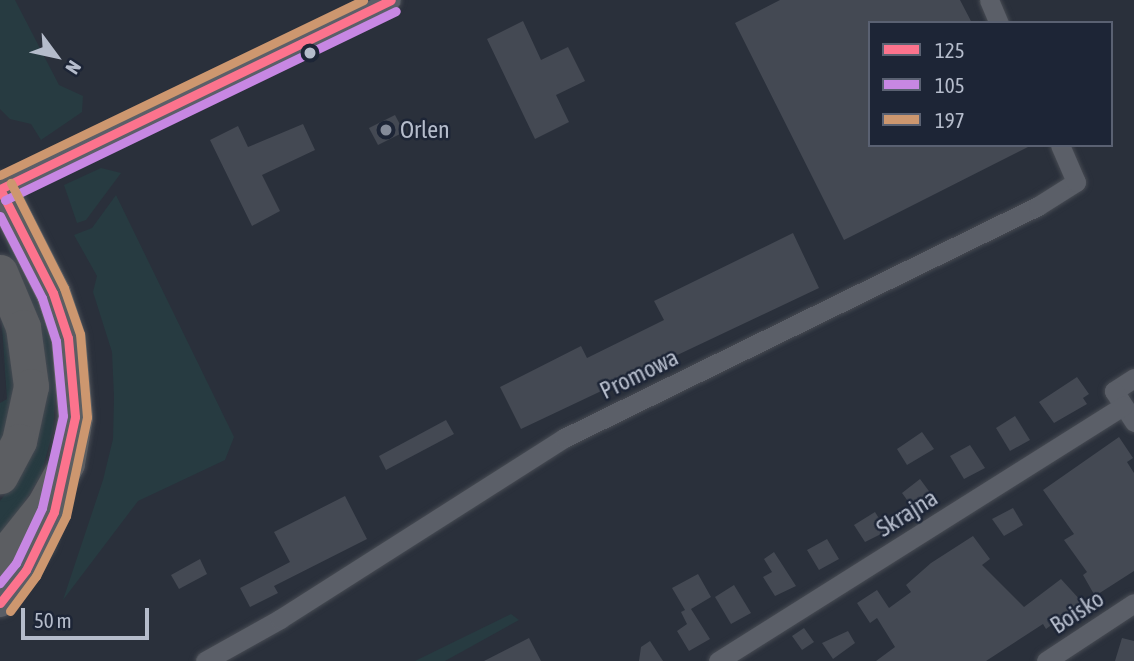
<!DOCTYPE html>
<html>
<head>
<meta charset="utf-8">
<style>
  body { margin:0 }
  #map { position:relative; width:1134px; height:661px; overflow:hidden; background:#2a303b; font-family:"Asap Condensed",sans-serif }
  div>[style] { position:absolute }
  .green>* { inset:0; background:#273b41 }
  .building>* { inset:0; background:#444953 }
  .roads { filter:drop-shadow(0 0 2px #474b53) drop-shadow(0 0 2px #474b53) }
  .street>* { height:19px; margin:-9.5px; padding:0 9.5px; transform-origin:9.5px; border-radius:9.5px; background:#5b5f68 }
  .secondary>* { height:28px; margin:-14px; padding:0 14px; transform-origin:14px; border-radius:14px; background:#5a5e66 }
  .highway>* { height:35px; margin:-17.5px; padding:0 17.5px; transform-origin:17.5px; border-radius:17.5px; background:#5c5e62 }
  .bus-1>* { height:9px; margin:-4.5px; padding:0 4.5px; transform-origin:4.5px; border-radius:4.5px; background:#fc738d }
  .bus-2>* { height:9px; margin:-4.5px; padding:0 4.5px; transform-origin:4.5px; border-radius:4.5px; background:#c787e3 }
  .bus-3>* { height:9px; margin:-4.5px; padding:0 4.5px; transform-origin:4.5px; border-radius:4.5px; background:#cd976f }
  .dots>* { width:19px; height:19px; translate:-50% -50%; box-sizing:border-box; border:4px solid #1d2536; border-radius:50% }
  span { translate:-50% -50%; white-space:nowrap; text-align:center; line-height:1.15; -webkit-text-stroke:5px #1d2536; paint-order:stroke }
  .poi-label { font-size:24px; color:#b5bccb }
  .left { translate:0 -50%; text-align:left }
  .street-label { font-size:24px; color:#b5bccb }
  .legend { position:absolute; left:868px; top:21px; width:245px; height:126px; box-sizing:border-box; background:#1d2536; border:2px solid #5a6172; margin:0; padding:9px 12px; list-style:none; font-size:21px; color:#b5bccb }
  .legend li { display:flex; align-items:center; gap:14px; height:35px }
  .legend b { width:35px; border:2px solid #5a6172 }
  .north { position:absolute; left:21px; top:21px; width:70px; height:70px; -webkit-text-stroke:5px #1d2536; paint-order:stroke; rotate:123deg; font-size:19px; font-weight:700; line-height:28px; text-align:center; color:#b5bccb }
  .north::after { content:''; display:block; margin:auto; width:24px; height:32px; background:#b5bccb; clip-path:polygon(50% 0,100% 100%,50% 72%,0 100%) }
  .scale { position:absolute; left:21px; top:608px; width:128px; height:32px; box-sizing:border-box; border:4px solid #b5bccb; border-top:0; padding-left:9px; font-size:21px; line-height:24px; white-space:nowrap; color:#b5bccb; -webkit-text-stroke:5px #1d2536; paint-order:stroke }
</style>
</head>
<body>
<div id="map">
  <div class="green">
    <div style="clip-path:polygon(0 0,15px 0,59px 85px,83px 96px,82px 112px,41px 140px,31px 124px,10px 119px,0 109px)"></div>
    <div style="clip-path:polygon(101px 168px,121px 173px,86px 220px,77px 223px,64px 185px)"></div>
    <div style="clip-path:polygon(116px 195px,234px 437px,225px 460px,138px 501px,63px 600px,103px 480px,113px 439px,114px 397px,112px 352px,93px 292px,97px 276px,74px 235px,92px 228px)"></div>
    <div style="clip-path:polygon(0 223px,33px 282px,51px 338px,56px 387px,53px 431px,41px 475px,0 541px,0 501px,23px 471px,41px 424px,46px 395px,39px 345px)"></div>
    <div style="clip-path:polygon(0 297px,19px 355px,0 459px,0 403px,7px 399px)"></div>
    <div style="clip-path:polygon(511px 614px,519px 620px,445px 661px,415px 661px)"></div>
  </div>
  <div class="building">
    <div style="clip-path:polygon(780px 0,960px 0,972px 23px,870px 23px,870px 145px,1032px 145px,844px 240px,735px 23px)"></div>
    <div style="clip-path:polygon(523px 21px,541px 60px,568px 47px,585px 81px,556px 95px,569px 122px,535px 139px,487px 39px)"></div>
    <div style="clip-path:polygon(395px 115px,404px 132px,378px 145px,369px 128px)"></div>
    <div style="clip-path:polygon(303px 124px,315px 150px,262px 175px,280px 211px,252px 226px,210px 140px,238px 126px,248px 147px)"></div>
    <div style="clip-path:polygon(793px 233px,819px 288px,521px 429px,500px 387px,581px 346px,587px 358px,664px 320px,654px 301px)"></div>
    <div style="clip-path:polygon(1077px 377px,1089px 394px,1083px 398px,1087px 404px,1054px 423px,1039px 402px)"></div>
    <div style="clip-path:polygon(1015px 416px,1030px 440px,1010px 451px,996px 428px)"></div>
    <div style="clip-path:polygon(446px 420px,454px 434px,386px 470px,379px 456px)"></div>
    <div style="clip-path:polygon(922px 432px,934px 449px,907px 465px,897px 449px)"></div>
    <div style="clip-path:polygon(1119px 437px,1133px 458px,1127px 462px,1134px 473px,1134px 571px,1095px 596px,1083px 575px,1087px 572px,1064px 540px,1074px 534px,1043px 490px)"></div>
    <div style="clip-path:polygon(970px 445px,985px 468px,964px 479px,950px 456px)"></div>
    <div style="clip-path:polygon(920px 479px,934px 498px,915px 511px,902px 493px)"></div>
    <div style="clip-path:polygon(345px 496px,367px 539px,274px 586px,278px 593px,250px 607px,240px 588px,290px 562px,274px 532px)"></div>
    <div style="clip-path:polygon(1013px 508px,1023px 525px,1004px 536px,992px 519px)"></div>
    <div style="clip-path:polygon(875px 512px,887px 531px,865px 542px,854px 525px)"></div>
    <div style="clip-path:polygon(973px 536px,990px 559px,982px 565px,1024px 607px,1061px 579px,1082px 602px,1046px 629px,1043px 624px,986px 661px,876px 661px,895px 647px,877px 618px,870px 623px,857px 603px,877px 590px,889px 608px,911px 592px,906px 585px,931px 563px)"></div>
    <div style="clip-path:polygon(827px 539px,839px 559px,819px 570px,807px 550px)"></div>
    <div style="clip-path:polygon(774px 552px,796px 586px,775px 596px,763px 577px,772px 572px,764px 559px)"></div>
    <div style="clip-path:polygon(200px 559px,207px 574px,179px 589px,171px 575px)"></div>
    <div style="clip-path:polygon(698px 574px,711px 597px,691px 609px,710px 639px,689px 651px,677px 631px,687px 624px,681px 612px,685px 610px,672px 588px)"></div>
    <div style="clip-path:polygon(734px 585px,751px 613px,731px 624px,715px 597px)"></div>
    <div style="clip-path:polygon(804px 628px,814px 642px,802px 650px,792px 636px)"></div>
    <div style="clip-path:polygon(848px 631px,855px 643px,833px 659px,822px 643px)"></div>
    <div style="clip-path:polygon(529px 638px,541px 661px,484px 661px)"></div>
    <div style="clip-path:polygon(1122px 638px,1134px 641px,1134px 661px,1115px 661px)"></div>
    <div style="clip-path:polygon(650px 641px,663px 661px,639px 661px,641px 647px)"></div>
  </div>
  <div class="roads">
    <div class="street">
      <div style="left:989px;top:0;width:25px;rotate:67deg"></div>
      <div style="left:0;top:189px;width:434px;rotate:-25.8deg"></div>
      <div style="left:1134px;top:378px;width:24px;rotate:147deg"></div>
      <div style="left:1114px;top:391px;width:37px;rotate:57deg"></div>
      <div style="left:205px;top:661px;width:86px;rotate:-29.2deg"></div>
      <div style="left:280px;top:619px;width:337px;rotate:-32.5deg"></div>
      <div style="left:564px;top:438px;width:528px;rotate:-26.08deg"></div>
      <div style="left:1038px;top:206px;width:45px;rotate:-32.3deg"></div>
      <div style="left:1076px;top:182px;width:40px;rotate:-113.4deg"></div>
      <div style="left:718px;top:661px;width:479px;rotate:-32.2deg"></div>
      <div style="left:1046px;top:661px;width:105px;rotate:-33.4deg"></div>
    </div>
    <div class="secondary">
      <div style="left:0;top:603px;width:72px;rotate:-55.2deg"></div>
      <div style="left:41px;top:544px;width:51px;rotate:-70.5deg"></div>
    </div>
    <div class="highway">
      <div style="left:0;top:189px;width:117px;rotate:63deg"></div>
      <div style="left:53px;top:293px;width:47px;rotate:71.6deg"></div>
      <div style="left:68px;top:338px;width:79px;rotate:84.9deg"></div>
      <div style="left:75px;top:417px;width:47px;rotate:99.9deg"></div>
      <div style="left:67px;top:463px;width:48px;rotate:118.7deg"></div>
      <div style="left:44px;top:505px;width:70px;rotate:128.7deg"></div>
      <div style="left:0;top:272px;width:60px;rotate:67.3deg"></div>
      <div style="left:23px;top:327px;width:60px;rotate:82.3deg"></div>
      <div style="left:31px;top:386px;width:56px;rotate:102.3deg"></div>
      <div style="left:19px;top:441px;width:40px;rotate:118deg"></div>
    </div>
  </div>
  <div class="bus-1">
    <div style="left:0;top:189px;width:117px;rotate:63deg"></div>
    <div style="left:53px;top:293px;width:47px;rotate:71.6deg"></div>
    <div style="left:68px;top:338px;width:79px;rotate:84.9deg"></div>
    <div style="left:75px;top:417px;width:97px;rotate:102.5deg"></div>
    <div style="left:54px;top:512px;width:64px;rotate:115.8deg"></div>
    <div style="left:26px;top:570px;width:42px;rotate:128.2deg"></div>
    <div style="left:0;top:189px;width:434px;rotate:-25.8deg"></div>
  </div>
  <div class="bus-2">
    <div style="left:5px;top:200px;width:434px;rotate:-25.8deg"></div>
    <div style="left:0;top:216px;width:92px;rotate:62.9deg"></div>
    <div style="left:42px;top:298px;width:45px;rotate:72deg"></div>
    <div style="left:56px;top:341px;width:75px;rotate:84.7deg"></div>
    <div style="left:63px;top:416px;width:94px;rotate:102.9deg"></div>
    <div style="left:42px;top:508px;width:61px;rotate:115.3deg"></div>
    <div style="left:16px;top:563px;width:26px;rotate:129deg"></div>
  </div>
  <div class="bus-3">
    <div style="left:0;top:175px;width:403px;rotate:-25.7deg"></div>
    <div style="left:10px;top:611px;width:44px;rotate:-53.4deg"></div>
    <div style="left:36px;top:576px;width:67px;rotate:-63.4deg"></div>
    <div style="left:66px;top:516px;width:101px;rotate:-78deg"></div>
    <div style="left:87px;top:417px;width:83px;rotate:-94.8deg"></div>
    <div style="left:80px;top:334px;width:49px;rotate:-109.2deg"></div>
    <div style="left:64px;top:288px;width:118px;rotate:-116.8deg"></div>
  </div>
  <div class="dots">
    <div style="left:310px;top:53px;background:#b5bccb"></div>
    <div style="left:386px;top:130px;background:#848b99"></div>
  </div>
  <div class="poi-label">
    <span class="left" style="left:400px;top:130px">Orlen</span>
  </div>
  <div class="street-label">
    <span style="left:639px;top:374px;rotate:-26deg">Promowa</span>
    <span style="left:907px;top:513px;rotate:-32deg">Skrajna</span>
    <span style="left:1077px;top:612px;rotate:-33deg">Boisko</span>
  </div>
  <ul class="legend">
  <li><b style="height:9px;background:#fc738d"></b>125</li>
  <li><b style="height:9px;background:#c787e3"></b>105</li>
  <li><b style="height:9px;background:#cd976f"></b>197</li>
  </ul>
  <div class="north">N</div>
  <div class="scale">50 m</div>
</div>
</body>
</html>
